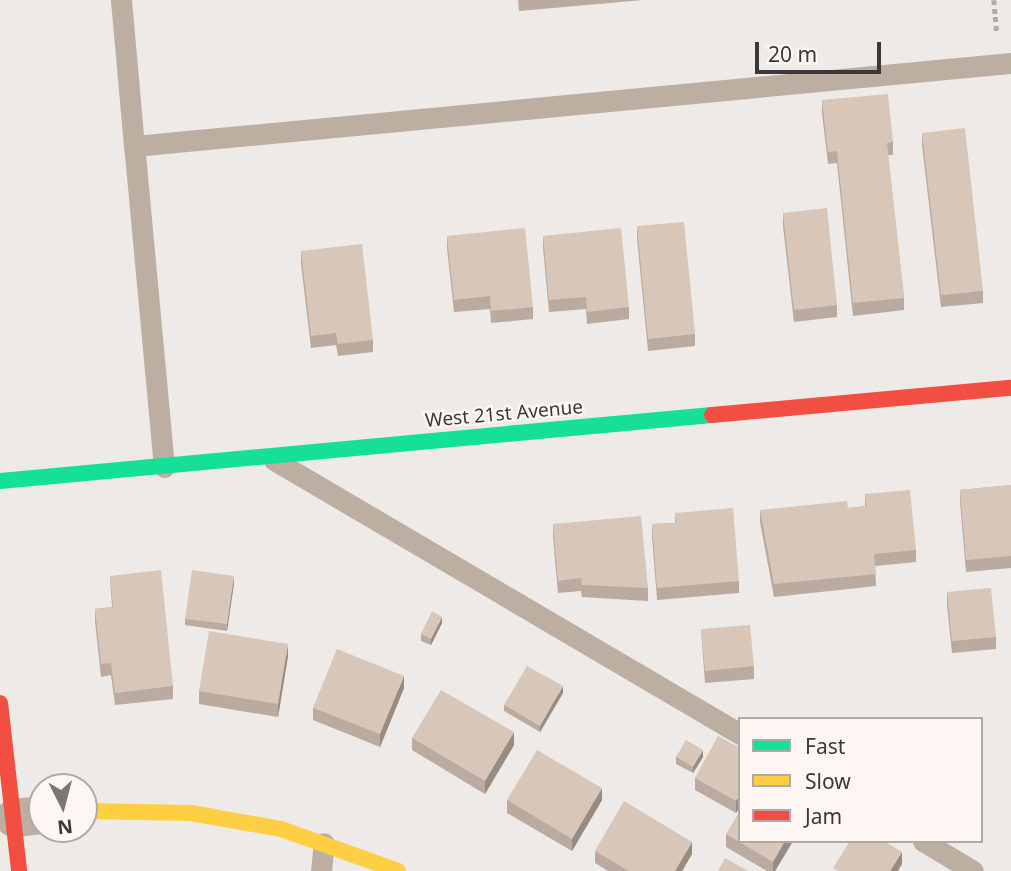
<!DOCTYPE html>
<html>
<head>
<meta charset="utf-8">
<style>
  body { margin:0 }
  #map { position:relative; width:1011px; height:871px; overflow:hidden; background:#edeae7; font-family:"Noto Sans",sans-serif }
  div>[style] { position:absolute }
  .path>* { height:4.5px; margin-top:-2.25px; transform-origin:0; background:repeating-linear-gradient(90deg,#b5aaa3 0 5px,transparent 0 8.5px) }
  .lane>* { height:21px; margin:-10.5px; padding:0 10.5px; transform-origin:10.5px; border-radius:10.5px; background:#bdaea2 }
  .street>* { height:38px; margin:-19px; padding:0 19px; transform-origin:19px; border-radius:19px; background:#bdaea2 }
  .fast>* { height:16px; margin:-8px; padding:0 8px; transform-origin:8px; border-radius:8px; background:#16e098 }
  .slow>* { height:16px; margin:-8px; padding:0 8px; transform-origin:8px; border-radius:8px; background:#ffcf43 }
  .jam>* { height:16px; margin:-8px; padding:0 8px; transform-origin:8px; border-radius:8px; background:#f24e42 }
  .wall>* { inset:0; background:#baaa9f }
  .shaded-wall>* { inset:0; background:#978b82 }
  .building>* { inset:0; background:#d8c6b9 }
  span { translate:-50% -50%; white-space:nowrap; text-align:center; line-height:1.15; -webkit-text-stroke:5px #fdf6f2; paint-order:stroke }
  .street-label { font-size:19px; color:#3b3837 }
  .legend { position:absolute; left:738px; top:717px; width:245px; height:126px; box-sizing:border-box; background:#fdf6f2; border:2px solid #afaaa7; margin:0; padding:9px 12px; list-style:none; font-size:21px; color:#3b3837 }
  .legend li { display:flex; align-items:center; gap:14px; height:35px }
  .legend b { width:35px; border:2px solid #afaaa7 }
  .north { position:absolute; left:28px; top:773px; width:70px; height:70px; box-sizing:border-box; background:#fdf6f2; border:2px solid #afaaa7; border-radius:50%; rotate:174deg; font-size:19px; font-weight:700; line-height:28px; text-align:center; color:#3b3837 }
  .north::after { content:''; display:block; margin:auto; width:24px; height:32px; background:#797675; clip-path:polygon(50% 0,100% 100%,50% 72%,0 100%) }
  .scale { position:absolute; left:755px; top:42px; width:126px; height:32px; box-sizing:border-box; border:4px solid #3b3837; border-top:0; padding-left:9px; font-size:21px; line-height:24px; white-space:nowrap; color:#3b3837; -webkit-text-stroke:5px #fdf6f2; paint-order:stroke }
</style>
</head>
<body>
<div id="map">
  <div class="path">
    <div style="left:994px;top:0;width:34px;rotate:85deg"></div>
  </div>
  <div class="lane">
    <div style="left:121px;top:0;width:147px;rotate:84.9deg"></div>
    <div style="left:274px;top:460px;width:541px;rotate:30.45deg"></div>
    <div style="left:164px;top:467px;width:322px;rotate:-95.3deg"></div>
    <div style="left:134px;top:146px;width:881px;rotate:-5.41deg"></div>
    <div style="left:923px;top:841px;width:58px;rotate:31deg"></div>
    <div style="left:321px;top:871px;width:28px;rotate:-84deg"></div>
  </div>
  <div class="street">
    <div style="left:14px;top:818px;width:28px;rotate:-6deg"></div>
  </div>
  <div class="fast">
    <div style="left:0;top:481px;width:715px;rotate:-5.3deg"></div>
  </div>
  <div class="slow">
    <div style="left:84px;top:811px;width:107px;rotate:1.1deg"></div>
    <div style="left:191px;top:813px;width:91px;rotate:10.1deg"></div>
    <div style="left:281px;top:829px;width:124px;rotate:19.7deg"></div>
  </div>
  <div class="jam">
    <div style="left:712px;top:415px;width:300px;rotate:-5.2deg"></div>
    <div style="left:0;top:703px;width:169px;rotate:83.5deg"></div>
  </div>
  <div class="wall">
    <div style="clip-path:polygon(518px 0,643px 0,519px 11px)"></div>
    <div style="clip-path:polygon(822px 100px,893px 142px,893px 155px,888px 155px,904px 298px,904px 310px,853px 316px,837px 163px,828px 164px,822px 113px)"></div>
    <div style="clip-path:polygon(922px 133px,983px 291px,983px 303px,941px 307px,922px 145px)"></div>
    <div style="clip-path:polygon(783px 213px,837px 305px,837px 317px,794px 322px,783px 226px)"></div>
    <div style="clip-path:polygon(637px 226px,695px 334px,695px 346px,648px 351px,637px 238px)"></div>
    <div style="clip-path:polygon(447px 236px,533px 307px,533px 319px,491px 323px,490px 309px,454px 312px,447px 248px)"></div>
    <div style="clip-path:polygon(543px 236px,629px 307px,629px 319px,587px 324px,586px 309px,549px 312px,543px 248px)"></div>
    <div style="clip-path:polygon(301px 251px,373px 340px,373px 352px,338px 356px,336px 345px,311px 348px,301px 264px)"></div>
    <div style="clip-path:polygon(1011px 485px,1011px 568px,966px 572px,960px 502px,960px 490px)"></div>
    <div style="clip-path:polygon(865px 494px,916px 550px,916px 562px,875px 566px,876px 586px,774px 597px,760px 522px,760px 510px,848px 508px,865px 506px)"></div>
    <div style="clip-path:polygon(675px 513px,739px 581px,739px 593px,657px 600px,652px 537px,652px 524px,675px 523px)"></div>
    <div style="clip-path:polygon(553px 524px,648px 588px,648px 601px,582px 597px,581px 591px,558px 593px,553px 537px)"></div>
    <div style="clip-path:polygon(110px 576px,173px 686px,173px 699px,115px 705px,111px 675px,101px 677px,95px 621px,95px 609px,112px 607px)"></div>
    <div style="clip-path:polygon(234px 583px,227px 631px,185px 625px,185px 619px)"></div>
    <div style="clip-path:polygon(947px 592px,996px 637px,996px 649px,952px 653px,947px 605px)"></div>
    <div style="clip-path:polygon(442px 623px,431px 645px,421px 641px,421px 634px)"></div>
    <div style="clip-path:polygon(701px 629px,754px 666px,754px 679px,705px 683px)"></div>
    <div style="clip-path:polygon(288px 656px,278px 717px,199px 704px,199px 691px)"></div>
    <div style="clip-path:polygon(404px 688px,380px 747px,313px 720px,313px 708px)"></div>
    <div style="clip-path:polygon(563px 693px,540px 732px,504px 711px,504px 705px)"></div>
    <div style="clip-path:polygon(412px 738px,514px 745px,485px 794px,412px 750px)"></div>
    <div style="clip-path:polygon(740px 748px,736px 813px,695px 790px,695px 778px)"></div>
    <div style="clip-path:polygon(676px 757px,703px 757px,693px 773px,676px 764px)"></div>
    <div style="clip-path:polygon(507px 800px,602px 800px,572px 851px,507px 813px)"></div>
    <div style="clip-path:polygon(726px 834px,793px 841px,775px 871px,767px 871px,726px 847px)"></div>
    <div style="clip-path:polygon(595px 851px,692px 854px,682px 871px,608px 871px,595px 863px)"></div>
  </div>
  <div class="shaded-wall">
    <div style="clip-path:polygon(234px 576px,234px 583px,227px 631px,227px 624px)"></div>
    <div style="clip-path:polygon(442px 617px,442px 623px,431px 645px,431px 639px)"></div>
    <div style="clip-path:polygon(288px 644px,288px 656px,278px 717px,278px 704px)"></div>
    <div style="clip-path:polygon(404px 676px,404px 688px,380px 747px,380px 734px)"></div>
    <div style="clip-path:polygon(563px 686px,563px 693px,540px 732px,540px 726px)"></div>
    <div style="clip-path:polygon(514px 732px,514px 745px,485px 794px,485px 781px)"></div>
    <div style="clip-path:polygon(703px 750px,703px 757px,693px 773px,693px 767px)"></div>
    <div style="clip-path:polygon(602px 788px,602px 800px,572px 851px,572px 839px)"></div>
    <div style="clip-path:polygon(740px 795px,740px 807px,736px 813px,736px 801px)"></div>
    <div style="clip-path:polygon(785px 841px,793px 841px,775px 871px,773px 871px,773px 862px)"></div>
    <div style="clip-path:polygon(692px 842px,692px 854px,682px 871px,675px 871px)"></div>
    <div style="clip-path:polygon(902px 852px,902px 864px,898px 871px,890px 871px)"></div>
  </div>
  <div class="building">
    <div style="clip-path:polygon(888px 94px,893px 142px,887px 143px,904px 298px,853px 303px,837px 151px,828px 152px,822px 100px)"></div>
    <div style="clip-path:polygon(965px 128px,983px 291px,941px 295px,922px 133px)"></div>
    <div style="clip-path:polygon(827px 208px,837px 305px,794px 310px,783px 213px)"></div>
    <div style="clip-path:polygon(684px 222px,695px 334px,648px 339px,637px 226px)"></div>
    <div style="clip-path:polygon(525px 228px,533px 307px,491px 311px,490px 296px,454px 300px,447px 236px)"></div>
    <div style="clip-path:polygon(621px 228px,629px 307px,587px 312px,586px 297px,549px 300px,543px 236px)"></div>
    <div style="clip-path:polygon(362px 244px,373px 340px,338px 344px,336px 333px,311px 336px,301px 251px)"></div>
    <div style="clip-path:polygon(1011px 485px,1011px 556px,966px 560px,960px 490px)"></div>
    <div style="clip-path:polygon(910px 490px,916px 550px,874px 554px,876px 574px,774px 584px,760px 510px,847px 501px,848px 508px,866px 506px,865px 494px)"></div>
    <div style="clip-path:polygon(733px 508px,739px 581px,657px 588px,652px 524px,676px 523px,675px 513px)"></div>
    <div style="clip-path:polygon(641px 516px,648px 588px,582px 585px,581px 578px,558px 581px,553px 524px)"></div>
    <div style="clip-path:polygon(161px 570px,173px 686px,115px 693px,111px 663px,101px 664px,95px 609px,113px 607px,110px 576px)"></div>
    <div style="clip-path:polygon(192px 570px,234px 576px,227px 624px,185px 619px)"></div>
    <div style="clip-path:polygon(991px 588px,996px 637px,952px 641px,947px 592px)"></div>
    <div style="clip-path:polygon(432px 611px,442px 617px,431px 639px,421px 634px)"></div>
    <div style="clip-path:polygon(750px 625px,754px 666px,705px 671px,701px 629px)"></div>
    <div style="clip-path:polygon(209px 631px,288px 644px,278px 704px,199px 691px)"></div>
    <div style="clip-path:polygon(337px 649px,404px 676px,380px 734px,313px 708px)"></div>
    <div style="clip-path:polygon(527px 666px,563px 686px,540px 726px,504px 705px)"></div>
    <div style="clip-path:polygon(441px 690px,514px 732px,485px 781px,412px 738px)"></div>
    <div style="clip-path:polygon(718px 736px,740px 748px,740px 795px,736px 801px,695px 778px)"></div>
    <div style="clip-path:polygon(686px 740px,703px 750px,693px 767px,676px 757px)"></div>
    <div style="clip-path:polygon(537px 750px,602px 788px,572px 839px,507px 800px)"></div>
    <div style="clip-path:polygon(624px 801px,692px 842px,675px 871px,629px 871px,595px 851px)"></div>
    <div style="clip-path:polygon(740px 811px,740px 841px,785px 841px,773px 862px,726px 834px)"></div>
    <div style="clip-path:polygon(850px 841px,884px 841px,902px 852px,890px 871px,838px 871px,833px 868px)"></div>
    <div style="clip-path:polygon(725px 858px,748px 871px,718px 871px)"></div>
  </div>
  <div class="street-label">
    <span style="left:504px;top:414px;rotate:-5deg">West 21st Avenue</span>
  </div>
  <ul class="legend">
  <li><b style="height:9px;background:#16e098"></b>Fast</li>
  <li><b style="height:9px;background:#ffcf43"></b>Slow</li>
  <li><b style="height:9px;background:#f24e42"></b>Jam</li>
  </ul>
  <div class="north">N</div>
  <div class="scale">20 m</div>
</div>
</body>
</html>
